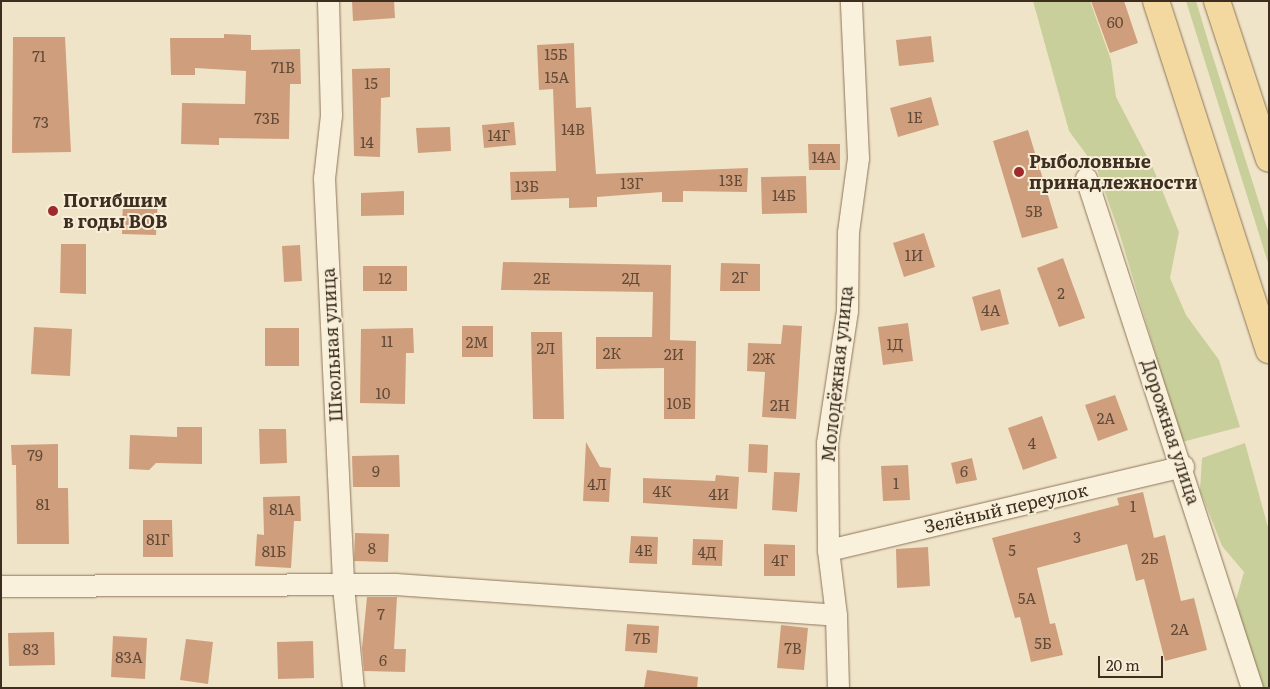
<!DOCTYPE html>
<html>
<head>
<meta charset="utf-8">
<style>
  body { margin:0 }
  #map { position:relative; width:1270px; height:689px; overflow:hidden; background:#f0e4c8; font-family:Literata,serif }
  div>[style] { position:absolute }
  .green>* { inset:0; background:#c9cf9b }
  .building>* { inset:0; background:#cf9f7d }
  .roads { filter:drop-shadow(0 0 1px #8d765c) drop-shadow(0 0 1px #8d765c) }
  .minor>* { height:21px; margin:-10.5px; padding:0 10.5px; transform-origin:10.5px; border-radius:10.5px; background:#faf1dc }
  .major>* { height:26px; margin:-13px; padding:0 13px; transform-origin:13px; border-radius:13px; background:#f3d9a0 }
  .dots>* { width:14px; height:14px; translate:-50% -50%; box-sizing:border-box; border:2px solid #f7eed8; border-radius:50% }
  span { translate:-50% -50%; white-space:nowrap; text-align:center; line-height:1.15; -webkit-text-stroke:4px #f7eed8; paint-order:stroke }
  .number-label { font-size:15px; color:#624a37 }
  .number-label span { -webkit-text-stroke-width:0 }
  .poi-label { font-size:18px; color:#3d2e20; font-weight:700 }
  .left { translate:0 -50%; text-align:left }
  .street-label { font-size:18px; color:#3d2e20 }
  .frame { position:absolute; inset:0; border:2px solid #3d2e20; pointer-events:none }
  .scale { position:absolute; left:1098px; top:656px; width:65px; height:22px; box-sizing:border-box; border:2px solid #3d2e20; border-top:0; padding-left:6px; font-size:15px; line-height:18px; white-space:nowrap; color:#3d2e20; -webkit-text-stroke:4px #f7eed8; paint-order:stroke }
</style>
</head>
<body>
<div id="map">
  <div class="green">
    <div style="clip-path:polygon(1033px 1px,1090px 1px,1111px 60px,1116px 97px,1153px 168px,1179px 232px,1170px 278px,1186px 315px,1219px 360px,1240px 427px,1182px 442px,1120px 235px,1097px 169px,1069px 131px)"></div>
    <div style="clip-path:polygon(1186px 1px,1196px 1px,1212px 54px,1269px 234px,1269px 266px)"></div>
    <div style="clip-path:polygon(1245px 443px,1269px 531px,1269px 688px,1263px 688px,1247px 648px,1236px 600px,1244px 572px,1222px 546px,1200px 490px,1202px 458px)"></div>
  </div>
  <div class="building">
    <div style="clip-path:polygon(352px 1px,394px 1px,395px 18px,353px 21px)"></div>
    <div style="clip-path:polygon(1091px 1px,1124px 1px,1138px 43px,1110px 53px)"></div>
    <div style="clip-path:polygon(224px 34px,251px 35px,251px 50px,300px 49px,301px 84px,290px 84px,289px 139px,219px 138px,219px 145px,181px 144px,182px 103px,245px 104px,246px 71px,195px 68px,195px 75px,171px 75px,170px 38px,224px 38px)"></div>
    <div style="clip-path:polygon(931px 36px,934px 62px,899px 66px,896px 40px)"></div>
    <div style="clip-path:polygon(13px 37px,65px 37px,71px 152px,12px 153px)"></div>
    <div style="clip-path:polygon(574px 43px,576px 108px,591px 107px,596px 174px,748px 168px,747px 192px,683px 191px,683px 202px,662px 202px,662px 192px,597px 197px,597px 207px,569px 208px,569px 198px,511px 200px,510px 172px,556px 171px,553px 89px,539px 90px,537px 45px)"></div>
    <div style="clip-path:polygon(390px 68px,390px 97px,381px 98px,380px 157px,354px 156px,352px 69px)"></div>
    <div style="clip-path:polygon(931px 97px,939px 125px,898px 137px,890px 108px)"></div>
    <div style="clip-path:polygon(514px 122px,516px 145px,484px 148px,482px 125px)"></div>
    <div style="clip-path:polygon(450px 127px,451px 151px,418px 153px,416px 128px)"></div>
    <div style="clip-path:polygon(1028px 130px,1058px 228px,1022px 238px,993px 141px)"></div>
    <div style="clip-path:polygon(808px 144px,840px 144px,840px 170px,809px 170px)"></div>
    <div style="clip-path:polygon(806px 176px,807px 213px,762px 214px,761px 177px)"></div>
    <div style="clip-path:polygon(404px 191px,404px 215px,361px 216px,361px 193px)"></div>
    <div style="clip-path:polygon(123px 197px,158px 199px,156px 235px,122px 234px)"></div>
    <div style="clip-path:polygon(924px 233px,935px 267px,904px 277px,893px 243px)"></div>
    <div style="clip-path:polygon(61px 244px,86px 244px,86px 294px,60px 293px)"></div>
    <div style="clip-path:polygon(300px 245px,302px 281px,284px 282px,282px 246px)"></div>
    <div style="clip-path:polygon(1063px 258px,1085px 318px,1059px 327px,1037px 268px)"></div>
    <div style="clip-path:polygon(503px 262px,671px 265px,670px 340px,696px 341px,695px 419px,664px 419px,664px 368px,596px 369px,596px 337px,652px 337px,653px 292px,501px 290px)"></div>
    <div style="clip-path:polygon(721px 263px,760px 264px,760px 291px,720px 291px)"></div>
    <div style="clip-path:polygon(363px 266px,407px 266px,407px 291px,363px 291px)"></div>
    <div style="clip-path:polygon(1000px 289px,1009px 324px,981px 331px,972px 297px)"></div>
    <div style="clip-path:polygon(908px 323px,913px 361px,883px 365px,878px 327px)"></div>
    <div style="clip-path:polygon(783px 325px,802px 326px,796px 419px,762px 417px,765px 372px,747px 371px,748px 343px,781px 344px)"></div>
    <div style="clip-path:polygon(462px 326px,493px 326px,493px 357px,462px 357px)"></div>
    <div style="clip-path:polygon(34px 327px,72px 329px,70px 376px,31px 374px)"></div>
    <div style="clip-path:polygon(265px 328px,299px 328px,299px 366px,265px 366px)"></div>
    <div style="clip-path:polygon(413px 328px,414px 353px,406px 353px,405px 404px,360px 403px,361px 329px)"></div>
    <div style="clip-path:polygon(531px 332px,562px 332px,564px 419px,533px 419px)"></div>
    <div style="clip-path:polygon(1115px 395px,1128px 430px,1098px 441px,1085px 405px)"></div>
    <div style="clip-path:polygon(1042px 416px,1057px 458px,1023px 470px,1008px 428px)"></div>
    <div style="clip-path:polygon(177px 427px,202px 427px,202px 464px,156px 463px,149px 470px,129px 469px,130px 435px,177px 437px)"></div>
    <div style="clip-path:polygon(259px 429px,286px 429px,287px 463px,260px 464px)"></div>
    <div style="clip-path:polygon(586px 442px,600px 467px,611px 468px,609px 502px,583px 501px)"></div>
    <div style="clip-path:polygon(58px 444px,58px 488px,68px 488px,69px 544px,17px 544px,16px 465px,12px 465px,11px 445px)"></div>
    <div style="clip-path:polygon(749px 444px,768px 445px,767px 473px,748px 472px)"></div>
    <div style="clip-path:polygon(399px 455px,400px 487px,353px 487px,352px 456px)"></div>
    <div style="clip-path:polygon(972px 458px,977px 480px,956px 484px,951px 463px)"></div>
    <div style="clip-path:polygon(908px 465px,910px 500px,883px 501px,881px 466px)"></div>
    <div style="clip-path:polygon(774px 472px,800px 473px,797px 512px,772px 510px)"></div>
    <div style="clip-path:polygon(716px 475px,739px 477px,737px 509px,643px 503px,643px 478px,715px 481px)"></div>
    <div style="clip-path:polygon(1143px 492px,1154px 538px,1165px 535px,1181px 601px,1194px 598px,1207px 650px,1165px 661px,1144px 579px,1136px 581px,1127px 544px,1037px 568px,1050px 624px,1055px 623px,1063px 655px,1031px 662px,1020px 617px,1015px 618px,992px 538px,1119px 505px,1117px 498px)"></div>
    <div style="clip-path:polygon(300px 496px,301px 521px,294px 521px,291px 568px,255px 566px,257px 534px,264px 535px,263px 497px)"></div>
    <div style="clip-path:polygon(143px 520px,172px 520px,173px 557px,143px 557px)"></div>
    <div style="clip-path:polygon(355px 533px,389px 534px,388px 562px,354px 561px)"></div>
    <div style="clip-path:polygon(631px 536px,658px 537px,657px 564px,629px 563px)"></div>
    <div style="clip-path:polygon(693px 539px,723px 540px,722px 566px,692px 565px)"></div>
    <div style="clip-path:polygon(764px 544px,795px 545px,795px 576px,764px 576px)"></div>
    <div style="clip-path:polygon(928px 547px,930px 586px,897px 588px,896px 549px)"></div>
    <div style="clip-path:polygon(367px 597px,397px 597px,394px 649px,406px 649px,405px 672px,364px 671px,362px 648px)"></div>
    <div style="clip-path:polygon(627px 624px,659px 626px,657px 653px,625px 651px)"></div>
    <div style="clip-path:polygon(781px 625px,808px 628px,804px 670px,777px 668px)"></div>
    <div style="clip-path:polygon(54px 632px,55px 665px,9px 666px,8px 633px)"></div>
    <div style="clip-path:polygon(113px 636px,147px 638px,145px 679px,111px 677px)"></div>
    <div style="clip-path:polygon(186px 639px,213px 642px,208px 684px,180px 680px)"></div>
    <div style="clip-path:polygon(313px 641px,314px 678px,278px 679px,277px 642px)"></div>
    <div style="clip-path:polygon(647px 670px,698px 677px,697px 688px,644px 688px)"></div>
  </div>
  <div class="roads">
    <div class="minor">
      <div style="left:328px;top:1px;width:114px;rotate:88.5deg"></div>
      <div style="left:331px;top:115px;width:63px;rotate:96.3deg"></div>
      <div style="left:324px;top:178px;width:408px;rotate:87.3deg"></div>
      <div style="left:343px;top:586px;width:102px;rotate:84.4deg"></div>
      <div style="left:1086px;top:178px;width:536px;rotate:71.97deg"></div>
      <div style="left:828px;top:550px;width:365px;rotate:-13.3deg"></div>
      <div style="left:1px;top:586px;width:394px;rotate:-0.3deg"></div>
      <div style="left:395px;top:584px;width:442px;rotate:4deg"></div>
      <div style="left:838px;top:688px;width:73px;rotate:-91.6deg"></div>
      <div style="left:836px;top:615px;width:65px;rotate:-97deg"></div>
      <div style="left:828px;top:550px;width:107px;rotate:-90.5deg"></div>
      <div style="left:827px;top:443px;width:134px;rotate:-81.4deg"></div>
      <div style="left:847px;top:310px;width:78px;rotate:-89.3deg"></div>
      <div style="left:848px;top:232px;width:75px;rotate:-82.3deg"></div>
      <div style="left:858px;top:158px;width:157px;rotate:-92.6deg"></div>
    </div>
    <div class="major">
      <div style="left:1156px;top:1px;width:367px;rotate:72.1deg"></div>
      <div style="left:1217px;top:1px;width:166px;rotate:71.8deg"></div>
    </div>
  </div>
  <div class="dots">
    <div style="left:1019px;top:172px;background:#9e2a2b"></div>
    <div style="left:53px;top:211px;background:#9e2a2b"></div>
  </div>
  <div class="number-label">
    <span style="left:1115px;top:22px">60</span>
    <span style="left:556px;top:54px">15Б</span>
    <span style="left:39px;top:56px">71</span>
    <span style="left:283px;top:67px">71В</span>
    <span style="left:557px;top:77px">15А</span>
    <span style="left:371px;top:83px">15</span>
    <span style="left:915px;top:117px">1Е</span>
    <span style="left:267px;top:118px">73Б</span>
    <span style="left:41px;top:122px">73</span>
    <span style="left:573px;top:129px">14В</span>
    <span style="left:499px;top:135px">14Г</span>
    <span style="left:367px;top:142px">14</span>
    <span style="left:824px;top:157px">14А</span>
    <span style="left:731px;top:180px">13Е</span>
    <span style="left:632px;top:183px">13Г</span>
    <span style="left:527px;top:186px">13Б</span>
    <span style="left:784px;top:195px">14Б</span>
    <span style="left:1034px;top:211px">5В</span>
    <span style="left:914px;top:255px">1И</span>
    <span style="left:740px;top:277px">2Г</span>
    <span style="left:385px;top:278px">12</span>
    <span style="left:542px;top:278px">2Е</span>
    <span style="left:631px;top:278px">2Д</span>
    <span style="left:1061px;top:293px">2</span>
    <span style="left:991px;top:310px">4А</span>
    <span style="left:387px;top:341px">11</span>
    <span style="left:477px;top:342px">2М</span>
    <span style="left:895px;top:344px">1Д</span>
    <span style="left:546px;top:348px">2Л</span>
    <span style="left:612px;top:353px">2К</span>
    <span style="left:674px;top:354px">2И</span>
    <span style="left:764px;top:358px">2Ж</span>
    <span style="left:383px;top:393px">10</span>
    <span style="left:679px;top:403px">10Б</span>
    <span style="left:780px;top:405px">2Н</span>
    <span style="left:1106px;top:418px">2А</span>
    <span style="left:1032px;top:443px">4</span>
    <span style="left:35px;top:455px">79</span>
    <span style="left:376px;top:471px">9</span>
    <span style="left:964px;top:471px">6</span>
    <span style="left:896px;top:483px">1</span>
    <span style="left:597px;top:484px">4Л</span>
    <span style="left:662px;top:491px">4К</span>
    <span style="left:719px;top:494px">4И</span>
    <span style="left:43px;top:504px">81</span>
    <span style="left:1133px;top:506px">1</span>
    <span style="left:282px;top:509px">81А</span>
    <span style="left:1077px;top:537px">3</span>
    <span style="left:158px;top:539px">81Г</span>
    <span style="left:372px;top:548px">8</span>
    <span style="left:644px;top:550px">4Е</span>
    <span style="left:1012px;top:550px">5</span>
    <span style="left:274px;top:551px">81Б</span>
    <span style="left:707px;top:552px">4Д</span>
    <span style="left:1150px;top:558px">2Б</span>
    <span style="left:780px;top:560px">4Г</span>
    <span style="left:1027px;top:598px">5А</span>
    <span style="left:381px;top:614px">7</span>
    <span style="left:1180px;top:629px">2A</span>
    <span style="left:642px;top:638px">7Б</span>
    <span style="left:1043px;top:643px">5Б</span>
    <span style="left:793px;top:648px">7В</span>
    <span style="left:31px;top:649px">83</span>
    <span style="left:129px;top:657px">83А</span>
    <span style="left:383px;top:660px">6</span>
  </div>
  <div class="poi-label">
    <span class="left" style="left:1029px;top:172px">Рыболовные<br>принадлежности</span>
    <span class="left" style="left:63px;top:211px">Погибшим<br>в годы ВОВ</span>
  </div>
  <div class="street-label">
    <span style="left:332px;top:345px;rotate:-93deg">Школьная улица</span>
    <span style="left:837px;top:374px;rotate:-84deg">Молодёжная улица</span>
    <span style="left:1171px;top:432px;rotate:72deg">Дорожная улица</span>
    <span style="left:1006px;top:508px;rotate:-13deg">Зелёный переулок</span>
  </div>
  <div class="frame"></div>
  <div class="scale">20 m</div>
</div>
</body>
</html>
